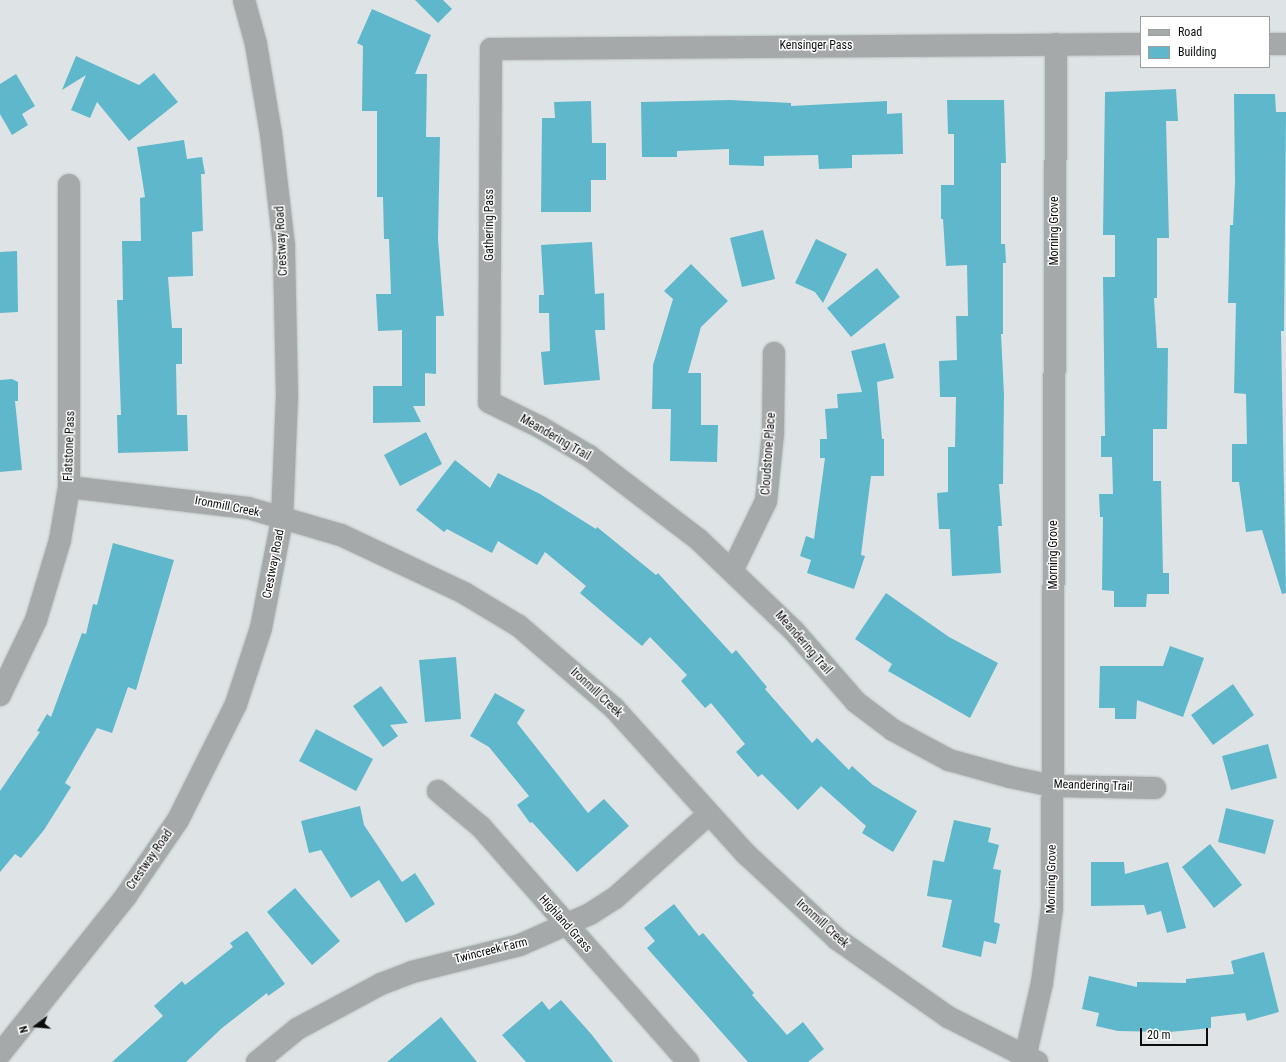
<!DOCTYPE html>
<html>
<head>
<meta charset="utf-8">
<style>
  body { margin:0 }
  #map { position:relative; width:1286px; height:1062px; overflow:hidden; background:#dee4e5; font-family:"Roboto Condensed",sans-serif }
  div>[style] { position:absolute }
  .building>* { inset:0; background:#5fb7cc }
  .roads { filter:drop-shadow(0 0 1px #bcc2c2) drop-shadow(0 0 1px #bcc2c2) }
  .minor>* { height:22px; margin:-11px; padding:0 11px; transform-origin:11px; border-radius:11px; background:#a6a9aa }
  span { translate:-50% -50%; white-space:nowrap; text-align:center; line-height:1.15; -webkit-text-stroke:3px #fff; paint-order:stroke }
  .street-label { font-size:12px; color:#0b0d0d }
  .legend { position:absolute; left:1140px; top:16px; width:130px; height:52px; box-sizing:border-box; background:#fff; border:1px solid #9d9e9e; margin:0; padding:5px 7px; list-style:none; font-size:12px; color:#0b0d0d }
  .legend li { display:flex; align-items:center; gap:8px; height:20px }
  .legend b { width:20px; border:1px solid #9d9e9e }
  .north { position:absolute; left:16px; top:1006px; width:40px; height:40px; -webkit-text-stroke:3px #fff; paint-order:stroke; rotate:254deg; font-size:11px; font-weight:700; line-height:16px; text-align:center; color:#0b0d0d }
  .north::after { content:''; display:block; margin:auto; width:14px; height:18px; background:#0b0d0d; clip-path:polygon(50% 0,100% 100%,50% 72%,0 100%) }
  .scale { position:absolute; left:1140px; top:1028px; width:68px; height:18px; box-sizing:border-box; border:2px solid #0b0d0d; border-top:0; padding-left:5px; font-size:12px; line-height:14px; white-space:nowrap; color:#0b0d0d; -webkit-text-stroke:3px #fff; paint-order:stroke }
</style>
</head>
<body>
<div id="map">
  <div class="building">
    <div style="clip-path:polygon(415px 0,443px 0,452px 9px,438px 23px)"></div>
    <div style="clip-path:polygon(372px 9px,431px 35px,415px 74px,427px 74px,426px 137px,440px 137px,438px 239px,444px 316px,436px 316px,436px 374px,425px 373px,425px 406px,413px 406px,421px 422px,373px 423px,373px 386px,402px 386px,402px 330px,378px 331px,376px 294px,391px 294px,389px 239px,384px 239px,383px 197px,377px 197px,377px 111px,362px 111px,363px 46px,357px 43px)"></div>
    <div style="clip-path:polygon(76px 56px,139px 85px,154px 73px,178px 102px,129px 141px,97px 102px,90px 118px,71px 110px,86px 75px,62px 90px)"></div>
    <div style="clip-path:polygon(16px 74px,35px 106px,22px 114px,28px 125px,12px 135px,0 114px,0 84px)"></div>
    <div style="clip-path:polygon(1176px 89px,1178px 121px,1166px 121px,1169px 238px,1157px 238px,1157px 298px,1154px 298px,1157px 348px,1168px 348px,1167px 429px,1153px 429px,1153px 481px,1161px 481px,1163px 573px,1169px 573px,1169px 594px,1147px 594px,1146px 607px,1114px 607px,1114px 591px,1102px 590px,1103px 517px,1100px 517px,1099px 494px,1113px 494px,1112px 457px,1101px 457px,1101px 436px,1105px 436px,1103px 277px,1115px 277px,1115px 235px,1103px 235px,1105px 92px)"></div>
    <div style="clip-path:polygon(1234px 94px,1275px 94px,1276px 112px,1286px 112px,1284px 331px,1281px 331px,1286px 593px,1282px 594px,1262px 530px,1246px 532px,1239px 482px,1232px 482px,1232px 444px,1247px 444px,1246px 394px,1234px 393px,1236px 303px,1228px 303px,1230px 225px,1233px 225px,1235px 182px)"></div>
    <div style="clip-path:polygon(730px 100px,791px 103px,791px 106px,887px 101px,887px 114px,902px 113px,903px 154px,852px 155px,852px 168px,819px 169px,818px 155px,764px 156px,764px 166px,729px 165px,729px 149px,677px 151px,677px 157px,642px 157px,641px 102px)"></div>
    <div style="clip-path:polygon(947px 100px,1004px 100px,1006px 163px,1001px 163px,1001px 244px,1005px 244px,1006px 263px,1003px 263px,1003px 334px,1001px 334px,1004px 395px,1003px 484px,999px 484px,1002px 526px,998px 526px,1001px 573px,952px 576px,950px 529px,939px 529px,937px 493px,948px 492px,948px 447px,955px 447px,956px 397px,940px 397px,939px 361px,957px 360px,956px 316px,968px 316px,967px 265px,946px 266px,943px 219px,941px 219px,941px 185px,954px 185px,954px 134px,948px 134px)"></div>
    <div style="clip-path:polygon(591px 101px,592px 143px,606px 143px,606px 180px,591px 180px,591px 212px,541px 212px,542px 118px,555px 118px,554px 102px)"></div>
    <div style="clip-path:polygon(184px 140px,187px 159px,202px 157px,205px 174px,201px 174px,203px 231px,192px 232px,193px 276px,168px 277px,172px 328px,182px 328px,182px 364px,176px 364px,177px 415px,187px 415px,188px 451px,118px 453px,117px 415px,121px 415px,117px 300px,123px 300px,122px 241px,141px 241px,140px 198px,145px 197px,137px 147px)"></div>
    <div style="clip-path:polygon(763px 230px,775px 279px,742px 287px,730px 238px)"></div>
    <div style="clip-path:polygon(816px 239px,847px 254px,823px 303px,815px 292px,795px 283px)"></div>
    <div style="clip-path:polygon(592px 242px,595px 294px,604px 293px,605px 330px,595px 330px,600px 380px,544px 385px,541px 352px,550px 351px,549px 313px,539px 313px,539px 295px,544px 295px,541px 245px)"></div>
    <div style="clip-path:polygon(17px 251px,18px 312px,0 313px,0 252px)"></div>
    <div style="clip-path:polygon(691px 264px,728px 301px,701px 327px,688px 373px,701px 373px,701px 425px,718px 425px,717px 462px,670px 461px,671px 409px,652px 409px,653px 365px,673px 299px,664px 291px)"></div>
    <div style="clip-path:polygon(877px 268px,900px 297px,851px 337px,827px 308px)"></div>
    <div style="clip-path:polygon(885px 343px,894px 378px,877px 382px,882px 439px,884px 439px,884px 476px,871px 476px,861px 555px,865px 556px,854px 589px,807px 573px,811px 560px,800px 556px,806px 536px,814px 539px,825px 458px,820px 458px,820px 439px,827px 439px,825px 409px,838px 408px,837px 394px,862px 392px,851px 351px)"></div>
    <div style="clip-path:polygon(12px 379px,18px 382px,18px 401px,15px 401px,22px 470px,0 472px,0 380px)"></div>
    <div style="clip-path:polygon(426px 432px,442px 464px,400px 486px,384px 455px)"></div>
    <div style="clip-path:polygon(455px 460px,490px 488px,498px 473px,540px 494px,596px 529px,597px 527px,656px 575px,658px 573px,732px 654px,736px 650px,767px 687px,765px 689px,812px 743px,817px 738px,849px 770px,852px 766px,873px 785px,917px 811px,893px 852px,862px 833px,866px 826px,821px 786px,798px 810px,762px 774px,758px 777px,736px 752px,745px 744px,711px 703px,705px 708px,681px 681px,687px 675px,650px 637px,642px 646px,580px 593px,586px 586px,545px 552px,537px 565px,498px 541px,492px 553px,447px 529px,444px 532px,416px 510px)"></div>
    <div style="clip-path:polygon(113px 543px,174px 560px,136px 690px,128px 687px,112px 733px,97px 728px,65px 783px,71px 787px,44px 830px,21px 858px,15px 854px,0 872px,0 791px,40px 732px,37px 731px,47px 714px,51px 717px,82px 633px,86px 634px,93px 604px,97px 605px)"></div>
    <div style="clip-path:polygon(886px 593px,949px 637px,998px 663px,970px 718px,888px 671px,892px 664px,855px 639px)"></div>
    <div style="clip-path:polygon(1170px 646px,1204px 658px,1183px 717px,1137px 700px,1136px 719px,1115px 719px,1115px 708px,1099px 708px,1100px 666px,1163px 666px)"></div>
    <div style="clip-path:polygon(456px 657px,461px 719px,425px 722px,419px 660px)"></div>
    <div style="clip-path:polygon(1233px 684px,1254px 715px,1213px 745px,1191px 715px)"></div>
    <div style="clip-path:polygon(381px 686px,408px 723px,390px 725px,398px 736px,383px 747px,353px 706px)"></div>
    <div style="clip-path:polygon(495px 693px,525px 710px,517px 723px,588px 813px,604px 799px,629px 826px,577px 872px,532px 822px,530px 823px,517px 805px,529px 796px,489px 747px,470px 736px)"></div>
    <div style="clip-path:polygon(316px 729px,373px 759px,356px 791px,299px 761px)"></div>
    <div style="clip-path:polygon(1268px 744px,1277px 778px,1231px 790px,1222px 756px)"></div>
    <div style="clip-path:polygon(360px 806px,364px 825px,402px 882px,415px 873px,435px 904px,406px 923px,379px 880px,351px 898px,321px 850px,309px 853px,301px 821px)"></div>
    <div style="clip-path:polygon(1226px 808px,1274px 820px,1265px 854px,1218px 842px)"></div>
    <div style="clip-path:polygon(954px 820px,991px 828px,988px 842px,999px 845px,993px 869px,1001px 870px,994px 922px,1000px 924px,996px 944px,984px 941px,981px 957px,942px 947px,952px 900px,927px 896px,933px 860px,944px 862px)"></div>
    <div style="clip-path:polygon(1210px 844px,1242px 885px,1214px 908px,1182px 867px)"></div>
    <div style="clip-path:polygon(1091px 862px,1124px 862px,1125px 874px,1168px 862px,1186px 928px,1167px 933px,1161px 911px,1147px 915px,1144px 905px,1091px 906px)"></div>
    <div style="clip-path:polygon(295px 888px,340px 941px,312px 965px,267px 912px)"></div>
    <div style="clip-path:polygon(674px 904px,699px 936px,703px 933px,754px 993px,752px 995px,787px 1035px,803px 1022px,824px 1049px,808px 1062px,748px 1062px,647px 948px,655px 941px,644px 928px)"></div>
    <div style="clip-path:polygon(247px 931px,285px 984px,268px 996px,267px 993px,222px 1028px,186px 1062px,112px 1062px,163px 1016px,154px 1006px,182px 981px,185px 985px,233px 947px,230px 943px)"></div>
    <div style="clip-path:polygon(1264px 952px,1279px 1012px,1247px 1021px,1245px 1013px,1211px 1017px,1211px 1028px,1170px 1032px,1118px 1031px,1096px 1026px,1099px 1013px,1082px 1009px,1089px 976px,1137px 987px,1137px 982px,1186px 983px,1186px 979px,1234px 974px,1231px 961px)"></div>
    <div style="clip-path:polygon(561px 1000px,592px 1035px,613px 1062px,526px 1062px,502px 1035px,542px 1001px,549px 1010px)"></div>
    <div style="clip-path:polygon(441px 1017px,477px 1062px,387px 1062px)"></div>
  </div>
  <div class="roads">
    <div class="minor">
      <div style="left:1141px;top:44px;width:650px;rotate:179.56deg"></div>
      <div style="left:491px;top:49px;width:353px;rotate:90.3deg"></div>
      <div style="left:489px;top:402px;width:57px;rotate:26.1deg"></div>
      <div style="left:540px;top:427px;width:57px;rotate:30.6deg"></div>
      <div style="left:589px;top:456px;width:137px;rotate:37.3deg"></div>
      <div style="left:698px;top:539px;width:133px;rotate:43.8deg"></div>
      <div style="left:794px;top:631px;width:94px;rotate:48.9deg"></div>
      <div style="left:856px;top:702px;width:46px;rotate:37.1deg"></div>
      <div style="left:893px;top:730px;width:64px;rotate:28.2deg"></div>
      <div style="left:949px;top:760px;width:63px;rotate:15.6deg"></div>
      <div style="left:1010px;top:777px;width:44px;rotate:11.8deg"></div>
      <div style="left:1053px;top:786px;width:102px;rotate:1.1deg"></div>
      <div style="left:1269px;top:44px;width:17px"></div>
      <div style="left:69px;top:487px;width:180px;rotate:6.7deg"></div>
      <div style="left:248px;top:508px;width:97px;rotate:16.2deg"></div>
      <div style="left:341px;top:535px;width:136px;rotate:25.2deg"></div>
      <div style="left:464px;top:593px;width:64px;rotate:31deg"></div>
      <div style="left:519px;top:626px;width:125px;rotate:40.8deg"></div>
      <div style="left:614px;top:708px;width:197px;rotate:47.9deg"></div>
      <div style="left:746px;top:854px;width:125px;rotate:43deg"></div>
      <div style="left:837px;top:939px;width:136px;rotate:35.1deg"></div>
      <div style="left:948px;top:1017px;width:100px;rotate:26.8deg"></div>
      <div style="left:732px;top:571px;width:78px;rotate:-64.1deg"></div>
      <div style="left:766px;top:501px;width:68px;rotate:-84.1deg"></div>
      <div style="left:773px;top:433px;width:80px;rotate:-89.3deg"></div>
      <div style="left:0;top:695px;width:83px;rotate:-64.4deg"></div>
      <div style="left:36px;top:620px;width:84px;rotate:-73.3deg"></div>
      <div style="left:60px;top:540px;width:54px;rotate:-80.4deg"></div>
      <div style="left:69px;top:487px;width:302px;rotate:-90deg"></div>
      <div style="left:438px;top:791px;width:56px;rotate:39.9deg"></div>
      <div style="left:481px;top:827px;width:313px;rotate:48.6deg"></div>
      <div style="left:0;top:1054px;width:202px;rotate:-51.4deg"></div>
      <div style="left:126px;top:896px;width:92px;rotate:-55.6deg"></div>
      <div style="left:178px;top:820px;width:130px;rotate:-63.4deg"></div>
      <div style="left:236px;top:704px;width:80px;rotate:-71.8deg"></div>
      <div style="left:261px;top:628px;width:110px;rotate:-79deg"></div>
      <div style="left:282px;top:520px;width:126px;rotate:-87.7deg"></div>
      <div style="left:287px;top:394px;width:148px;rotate:-91.2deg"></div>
      <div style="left:284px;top:246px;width:113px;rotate:-96.6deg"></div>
      <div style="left:271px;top:134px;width:91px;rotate:-99.5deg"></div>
      <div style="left:256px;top:44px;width:46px;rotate:-105.3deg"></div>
      <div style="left:257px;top:1062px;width:52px;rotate:-39.5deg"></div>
      <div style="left:297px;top:1029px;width:95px;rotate:-28.2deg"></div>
      <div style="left:381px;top:984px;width:33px;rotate:-21deg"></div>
      <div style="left:412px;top:972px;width:111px;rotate:-14deg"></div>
      <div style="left:520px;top:945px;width:77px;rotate:-23.9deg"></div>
      <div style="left:590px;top:914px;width:30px;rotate:-33deg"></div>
      <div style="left:615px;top:898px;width:126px;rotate:-41.8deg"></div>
      <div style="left:1024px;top:1062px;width:81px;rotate:-77.2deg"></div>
      <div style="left:1042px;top:983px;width:76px;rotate:-82.4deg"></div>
      <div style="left:1052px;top:908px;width:864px;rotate:-89.73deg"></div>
    </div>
  </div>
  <div class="street-label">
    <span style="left:816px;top:46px">Kensinger Pass</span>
    <span style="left:490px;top:225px;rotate:-90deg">Gathering Pass</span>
    <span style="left:1055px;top:231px;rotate:-90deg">Morning Grove</span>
    <span style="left:282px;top:241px;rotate:-93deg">Crestway Road</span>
    <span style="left:555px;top:438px;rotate:30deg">Meandering Trail</span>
    <span style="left:70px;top:446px;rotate:-88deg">Flatstone Pass</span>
    <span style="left:769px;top:454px;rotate:-86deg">Cloudstone Place</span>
    <span style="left:227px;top:507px;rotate:11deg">Ironmill Creek</span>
    <span style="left:1054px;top:555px;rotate:-90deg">Morning Grove</span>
    <span style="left:274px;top:564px;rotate:-79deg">Crestway Road</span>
    <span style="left:803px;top:643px;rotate:49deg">Meandering Trail</span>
    <span style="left:596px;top:693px;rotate:43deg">Ironmill Creek</span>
    <span style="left:1093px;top:786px;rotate:2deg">Meandering Trail</span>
    <span style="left:150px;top:860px;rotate:-55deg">Crestway Road</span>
    <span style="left:1052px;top:879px;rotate:-89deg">Morning Grove</span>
    <span style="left:565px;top:924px;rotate:48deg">Highland Grass</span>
    <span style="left:822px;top:924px;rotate:42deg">Ironmill Creek</span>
    <span style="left:491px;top:951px;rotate:-14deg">Twincreek Farm</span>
  </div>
  <ul class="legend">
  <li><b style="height:5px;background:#a6a9aa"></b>Road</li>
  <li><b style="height:11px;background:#5fb7cc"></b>Building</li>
  </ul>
  <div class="north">N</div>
  <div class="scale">20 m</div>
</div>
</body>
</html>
